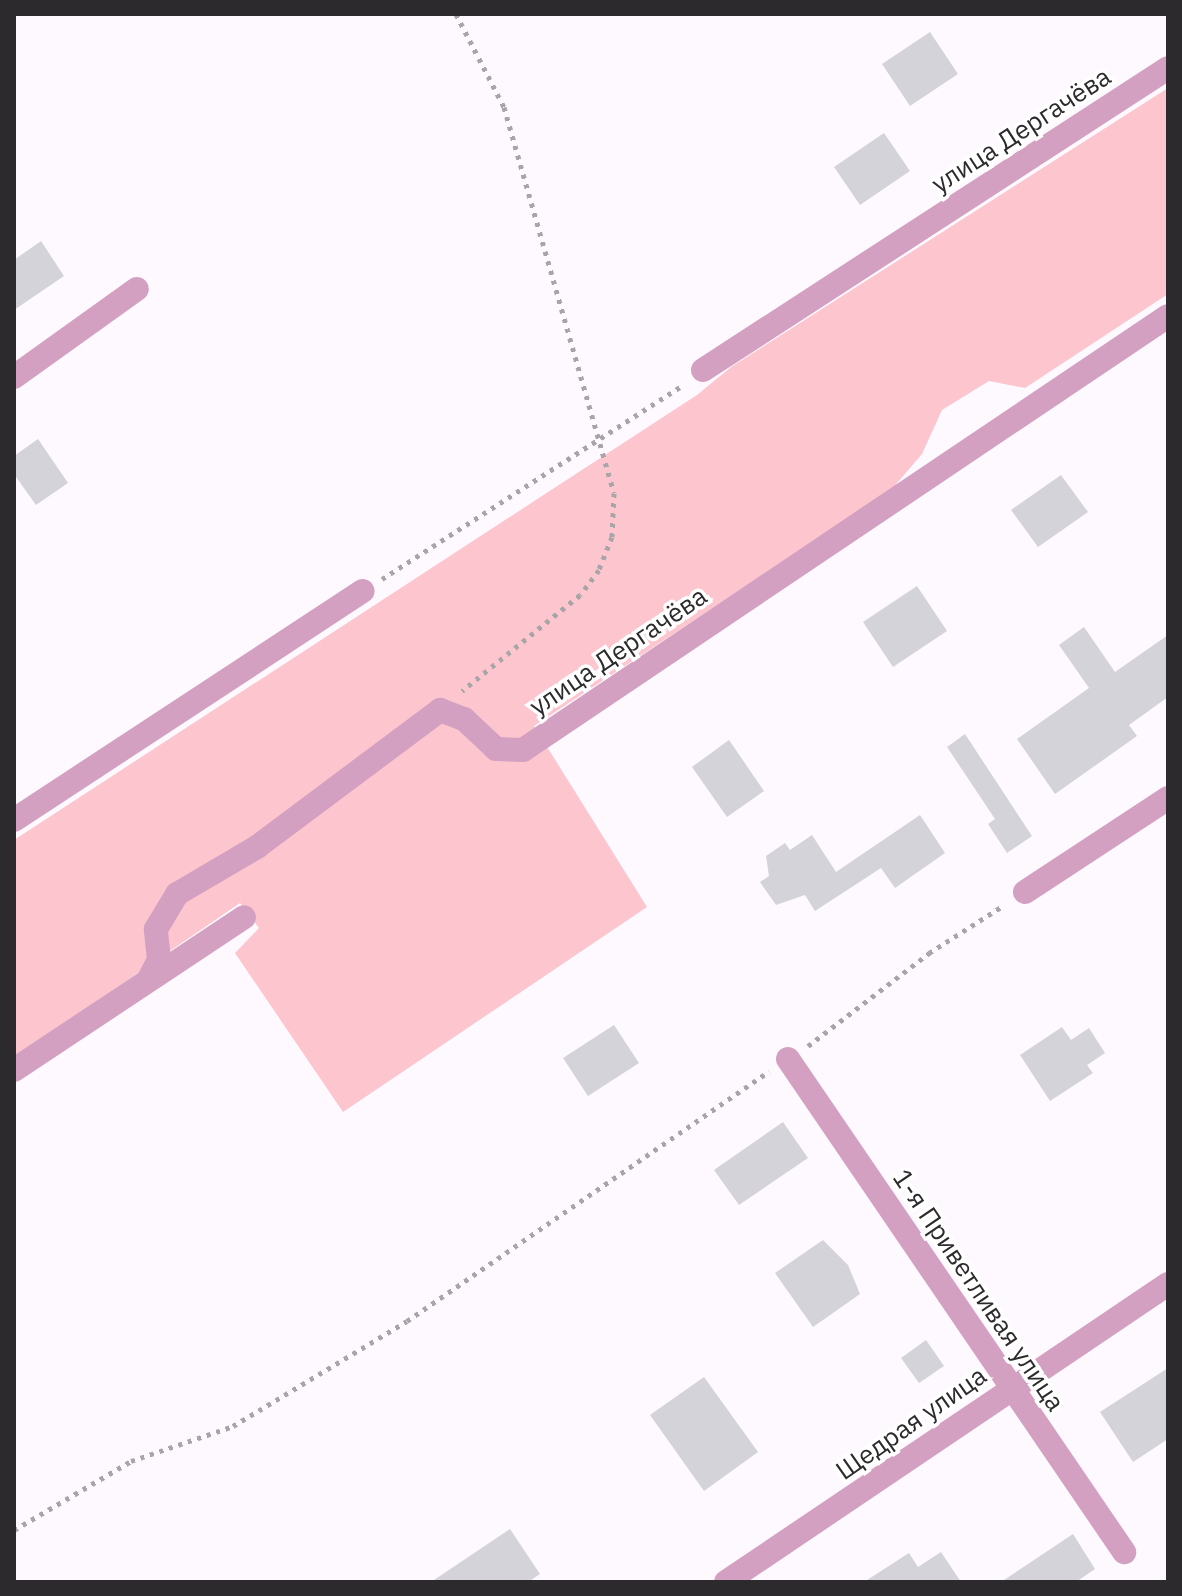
<!DOCTYPE html>
<html>
<head>
<meta charset="utf-8">
<style>
  body { margin:0 }
  #map { position:relative; width:1182px; height:1596px; overflow:hidden; background:#fdf9ff; font-family:"IBM Plex Sans",sans-serif }
  div>[style] { position:absolute }
  .green>* { inset:0; background:#fdc6cf }
  .building>* { inset:0; background:#d3d3d9 }
  .path>* { height:5px; margin-top:-2.5px; transform-origin:0; background:repeating-linear-gradient(90deg,#a8a5a9 0 4px,transparent 0 10px) }
  .street>* { height:24px; margin:-12px; padding:0 12px; transform-origin:12px; border-radius:12px; background:#d3a0c1 }
  span { translate:-50% -50%; white-space:nowrap; text-align:center; line-height:1.15; -webkit-text-stroke:7px #fff; paint-order:stroke }
  .street-label { font-size:26px; color:#2c2a2c }
  .frame { position:absolute; inset:0; border:16px solid #2c2a2c; pointer-events:none }
</style>
</head>
<body>
<div id="map">
  <div class="green">
    <div style="clip-path:polygon(1168px 88px,1168px 294px,1025px 388px,989px 381px,942px 410px,922px 454px,891px 490px,534px 726px,647px 907px,343px 1112px,235px 953px,259px 928px,240px 903px,14px 1058px,14px 840px,697px 395px,731px 367px)"></div>
  </div>
  <div class="building">
    <div style="clip-path:polygon(930px 32px,958px 74px,910px 106px,882px 64px)"></div>
    <div style="clip-path:polygon(884px 133px,910px 171px,860px 205px,834px 167px)"></div>
    <div style="clip-path:polygon(41px 241px,64px 276px,14px 310px,14px 260px)"></div>
    <div style="clip-path:polygon(38px 439px,68px 483px,36px 505px,14px 474px,14px 456px)"></div>
    <div style="clip-path:polygon(1061px 475px,1088px 512px,1038px 547px,1011px 510px)"></div>
    <div style="clip-path:polygon(917px 586px,947px 631px,893px 667px,863px 622px)"></div>
    <div style="clip-path:polygon(1084px 627px,1115px 672px,1168px 635px,1168px 697px,1129px 725px,1137px 736px,1055px 794px,1017px 739px,1089px 688px,1059px 645px)"></div>
    <div style="clip-path:polygon(965px 734px,1032px 836px,1007px 853px,988px 824px,995px 819px,947px 747px)"></div>
    <div style="clip-path:polygon(729px 740px,764px 791px,727px 817px,692px 767px)"></div>
    <div style="clip-path:polygon(920px 815px,945px 853px,895px 888px,881px 868px,815px 911px,805px 895px,776px 905px,760px 882px,769px 876px,766px 856px,785px 843px,790px 850px,812px 835px,836px 872px)"></div>
    <div style="clip-path:polygon(614px 1025px,639px 1063px,588px 1096px,563px 1058px)"></div>
    <div style="clip-path:polygon(1062px 1027px,1071px 1040px,1089px 1028px,1105px 1053px,1087px 1065px,1093px 1073px,1050px 1101px,1020px 1055px)"></div>
    <div style="clip-path:polygon(783px 1122px,808px 1158px,739px 1205px,714px 1170px)"></div>
    <div style="clip-path:polygon(823px 1240px,848px 1265px,860px 1294px,813px 1327px,775px 1273px)"></div>
    <div style="clip-path:polygon(926px 1340px,944px 1366px,919px 1383px,901px 1358px)"></div>
    <div style="clip-path:polygon(1168px 1368px,1168px 1439px,1133px 1462px,1100px 1412px)"></div>
    <div style="clip-path:polygon(704px 1377px,758px 1452px,704px 1491px,650px 1415px)"></div>
    <div style="clip-path:polygon(510px 1529px,540px 1574px,528px 1582px,431px 1582px)"></div>
    <div style="clip-path:polygon(1073px 1534px,1095px 1569px,1076px 1582px,1001px 1582px)"></div>
    <div style="clip-path:polygon(941px 1552px,961px 1582px,864px 1582px,909px 1553px,918px 1567px)"></div>
  </div>
  <div class="path">
    <div style="left:456px;top:14px;width:105px;rotate:62.7deg"></div>
    <div style="left:504px;top:107px;width:401px;rotate:74.1deg"></div>
    <div style="left:614px;top:493px;width:44px;rotate:92.6deg"></div>
    <div style="left:612px;top:537px;width:35px;rotate:112deg"></div>
    <div style="left:599px;top:570px;width:31px;rotate:127deg"></div>
    <div style="left:580px;top:595px;width:152px;rotate:140.9deg"></div>
    <div style="left:382px;top:579px;width:358px;rotate:-32.8deg"></div>
    <div style="left:808px;top:1046px;width:153px;rotate:-37.5deg"></div>
    <div style="left:929px;top:953px;width:89px;rotate:-32.6deg"></div>
    <div style="left:14px;top:1530px;width:136px;rotate:-30.5deg"></div>
    <div style="left:131px;top:1461px;width:108px;rotate:-18.9deg"></div>
    <div style="left:233px;top:1426px;width:203px;rotate:-31.1deg"></div>
    <div style="left:407px;top:1321px;width:440px;rotate:-34.6deg"></div>
  </div>
  <div class="street">
    <div style="left:703px;top:370px;width:554px;rotate:-33deg"></div>
    <div style="left:14px;top:377px;width:151px;rotate:-35.6deg"></div>
    <div style="left:14px;top:820px;width:417px;rotate:-33.3deg"></div>
    <div style="left:1025px;top:892px;width:171px;rotate:-33.3deg"></div>
    <div style="left:150px;top:977px;width:19px;rotate:-62deg"></div>
    <div style="left:159px;top:960px;width:31px;rotate:-96deg"></div>
    <div style="left:156px;top:929px;width:41px;rotate:-59deg"></div>
    <div style="left:177px;top:894px;width:93px;rotate:-30.4deg"></div>
    <div style="left:257px;top:847px;width:229px;rotate:-36.8deg"></div>
    <div style="left:440px;top:710px;width:26px;rotate:21deg"></div>
    <div style="left:464px;top:719px;width:44px;rotate:43.2deg"></div>
    <div style="left:496px;top:749px;width:27px;rotate:2deg"></div>
    <div style="left:523px;top:750px;width:777px;rotate:-33.94deg"></div>
    <div style="left:788px;top:1059px;width:597px;rotate:55.72deg"></div>
    <div style="left:14px;top:1070px;width:276px;rotate:-33.6deg"></div>
    <div style="left:726px;top:1582px;width:533px;rotate:-33.99deg"></div>
  </div>
  <div class="street-label">
    <span style="left:1021px;top:130px;rotate:-33deg">улица Дергачёва</span>
    <span style="left:618px;top:651px;rotate:-34deg">улица Дергачёва</span>
    <span style="left:979px;top:1290px;rotate:56deg">1-я Приветливая улица</span>
    <span style="left:911px;top:1423px;rotate:-35deg">Щедрая улица</span>
  </div>
  <div class="frame"></div>
</div>
</body>
</html>
